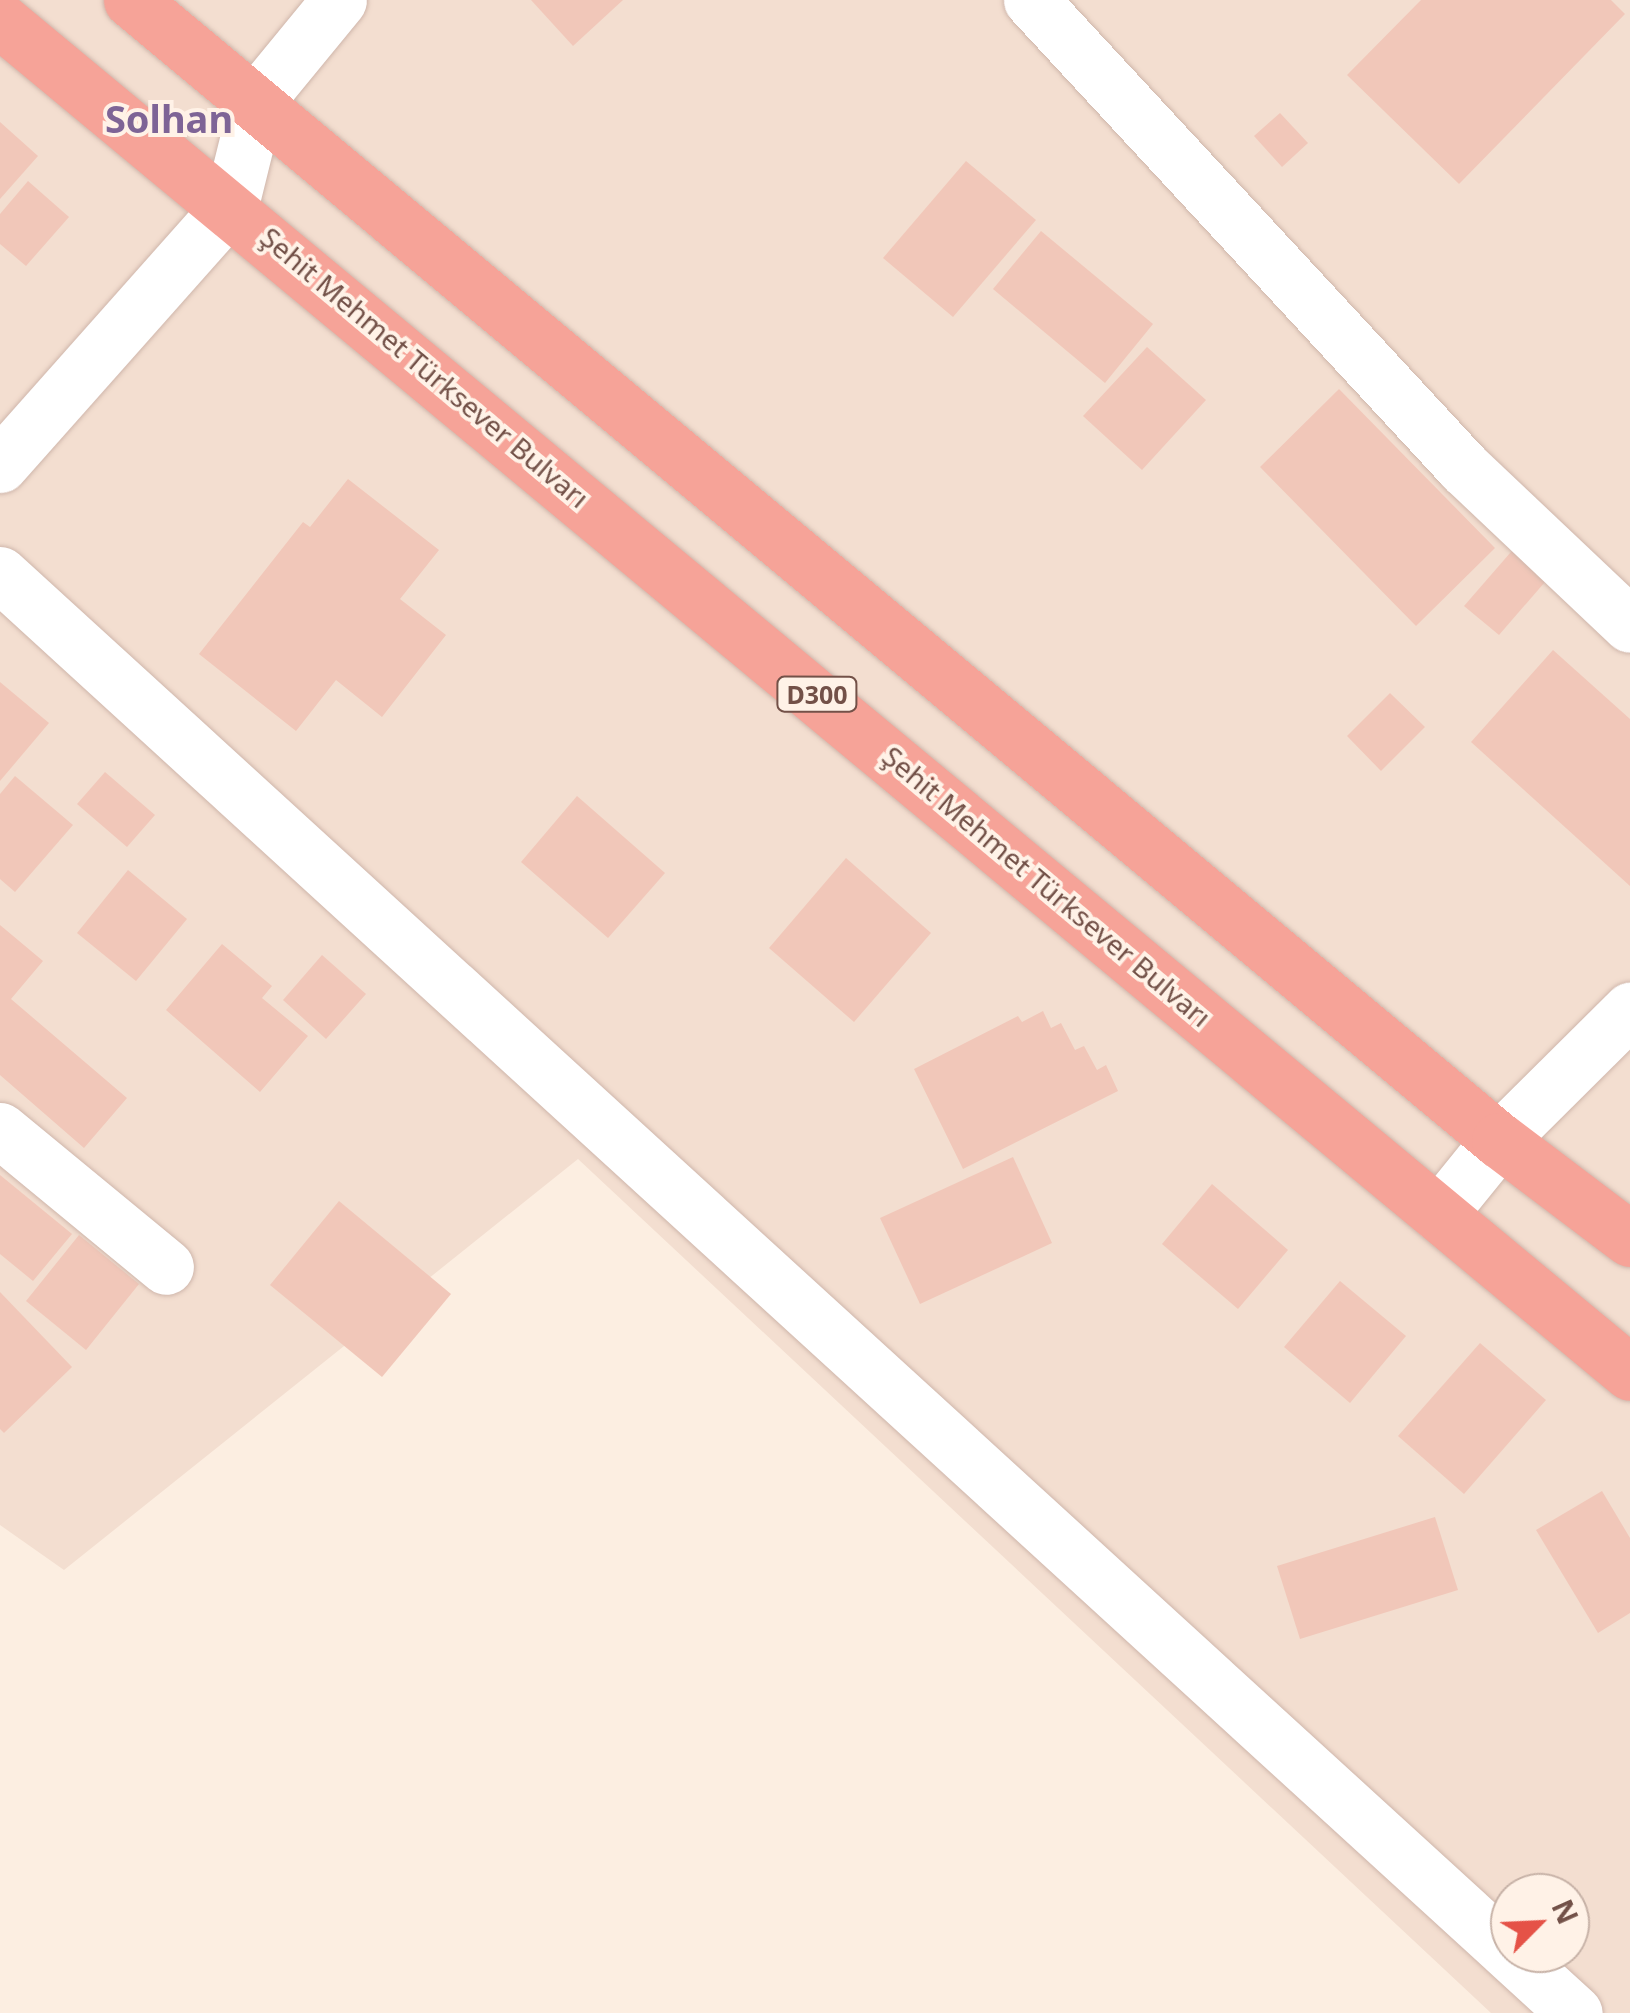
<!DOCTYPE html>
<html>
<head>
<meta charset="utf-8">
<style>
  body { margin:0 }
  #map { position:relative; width:1630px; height:2013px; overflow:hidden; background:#fceee1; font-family:"Noto Sans",sans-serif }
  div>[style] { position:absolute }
  .residential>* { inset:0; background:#f3ded0 }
  .building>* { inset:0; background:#f1c7b9 }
  .roads { filter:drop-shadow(0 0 2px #cfb6ab) drop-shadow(0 0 2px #cfb6ab) }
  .minor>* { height:55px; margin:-27.5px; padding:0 27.5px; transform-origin:27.5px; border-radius:27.5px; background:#fff }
  .highway>* { height:55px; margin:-27.5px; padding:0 27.5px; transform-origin:27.5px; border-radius:27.5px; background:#f6a398 }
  span { translate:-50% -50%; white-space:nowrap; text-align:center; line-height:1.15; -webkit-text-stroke:8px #fff2e7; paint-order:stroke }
  .shield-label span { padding:2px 8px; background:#fff2e7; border:2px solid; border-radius:8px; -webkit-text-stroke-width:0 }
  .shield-label { font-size:25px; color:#735148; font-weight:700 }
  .street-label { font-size:28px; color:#735148 }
  .district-label { font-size:38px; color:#7e6496; font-weight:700 }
  .north { position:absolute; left:1490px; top:1873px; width:100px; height:100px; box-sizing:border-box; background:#fff2e7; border:2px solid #c7b2a7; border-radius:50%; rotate:66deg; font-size:28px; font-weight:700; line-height:40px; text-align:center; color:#735148 }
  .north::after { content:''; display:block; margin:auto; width:35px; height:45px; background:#e55247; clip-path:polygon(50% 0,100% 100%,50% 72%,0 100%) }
</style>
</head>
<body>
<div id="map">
  <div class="residential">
    <div style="clip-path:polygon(evenodd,0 0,1630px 0,1630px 2013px,1491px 2013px,578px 1159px,64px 1570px,0 1525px,0 0,1510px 1893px,1570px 1893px,1570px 1953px,1510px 1953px,1510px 1893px)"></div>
  </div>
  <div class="building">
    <div style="clip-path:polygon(531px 0,623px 0,573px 46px)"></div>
    <div style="clip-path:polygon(1421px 0,1611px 0,1625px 14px,1459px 184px,1347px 75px)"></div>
    <div style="clip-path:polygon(1280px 113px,1308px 143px,1282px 167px,1254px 136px)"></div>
    <div style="clip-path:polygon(0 122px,38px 156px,0 199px)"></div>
    <div style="clip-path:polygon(966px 161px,1036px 220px,953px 317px,883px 258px)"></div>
    <div style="clip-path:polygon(28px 181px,69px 217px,26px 266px,0 244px,0 214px)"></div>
    <div style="clip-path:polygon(1041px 231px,1153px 324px,1105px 383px,993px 289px)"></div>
    <div style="clip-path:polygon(1147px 347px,1206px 400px,1142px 470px,1083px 416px)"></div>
    <div style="clip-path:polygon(1339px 389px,1495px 548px,1416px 626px,1260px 467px)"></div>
    <div style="clip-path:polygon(348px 479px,439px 550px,400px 599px,446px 635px,382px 717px,336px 680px,296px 731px,199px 654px,303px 522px,310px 527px)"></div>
    <div style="clip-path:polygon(1517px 545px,1551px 575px,1499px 635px,1464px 606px)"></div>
    <div style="clip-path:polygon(1553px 650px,1630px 719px,1630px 886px,1471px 742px)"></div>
    <div style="clip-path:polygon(0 682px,49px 723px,0 781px)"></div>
    <div style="clip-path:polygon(1390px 693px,1425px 727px,1381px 771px,1347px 736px)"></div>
    <div style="clip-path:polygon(105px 772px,155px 815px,127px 847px,77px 804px)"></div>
    <div style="clip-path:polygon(15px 776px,73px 825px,15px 892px,0 879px,0 794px)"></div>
    <div style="clip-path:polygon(577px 796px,665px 873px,608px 938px,521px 862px)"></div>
    <div style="clip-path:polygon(846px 858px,931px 933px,854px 1022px,769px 948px)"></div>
    <div style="clip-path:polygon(128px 870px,187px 919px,136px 981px,77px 933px)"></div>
    <div style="clip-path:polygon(0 925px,43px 961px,11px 999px,127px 1098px,84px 1148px,0 1075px)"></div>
    <div style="clip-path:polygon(222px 944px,272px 986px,262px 998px,308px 1036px,260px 1092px,166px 1010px)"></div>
    <div style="clip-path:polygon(322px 955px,366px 994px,326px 1039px,283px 1000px)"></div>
    <div style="clip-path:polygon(1043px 1011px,1051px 1028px,1061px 1023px,1075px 1050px,1084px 1046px,1097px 1070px,1106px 1065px,1118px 1091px,963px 1169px,914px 1069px,1018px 1016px,1022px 1022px)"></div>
    <div style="clip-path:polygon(1013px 1157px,1052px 1243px,920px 1304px,880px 1218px)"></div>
    <div style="clip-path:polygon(0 1175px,72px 1234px,33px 1281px,0 1254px)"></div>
    <div style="clip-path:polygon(1212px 1184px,1288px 1250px,1238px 1309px,1162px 1244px)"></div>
    <div style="clip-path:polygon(339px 1201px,451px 1294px,382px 1377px,270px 1285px)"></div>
    <div style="clip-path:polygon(79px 1235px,139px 1284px,86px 1350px,26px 1301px)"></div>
    <div style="clip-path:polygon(1340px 1281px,1406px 1336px,1350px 1403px,1284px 1347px)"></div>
    <div style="clip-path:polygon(0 1292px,72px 1367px,4px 1433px,0 1429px)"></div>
    <div style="clip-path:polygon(1480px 1343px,1546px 1400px,1464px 1494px,1398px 1436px)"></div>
    <div style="clip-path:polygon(1602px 1491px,1630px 1538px,1630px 1613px,1598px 1633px,1536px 1530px)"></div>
    <div style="clip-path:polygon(1435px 1517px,1458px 1590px,1300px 1639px,1277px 1566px)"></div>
  </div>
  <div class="roads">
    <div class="minor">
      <div style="left:1031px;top:0;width:638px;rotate:47.22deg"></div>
      <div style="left:1464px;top:468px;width:228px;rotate:43.4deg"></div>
      <div style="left:0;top:465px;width:348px;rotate:-48.4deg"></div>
      <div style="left:231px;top:205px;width:108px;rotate:-76.1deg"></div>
      <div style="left:257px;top:100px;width:129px;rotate:-50.6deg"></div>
      <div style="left:0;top:574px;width:2133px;rotate:42.42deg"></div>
      <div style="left:0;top:1130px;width:215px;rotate:39.5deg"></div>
      <div style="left:1439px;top:1214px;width:95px;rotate:-51deg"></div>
      <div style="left:1499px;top:1140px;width:185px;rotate:-44.8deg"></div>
    </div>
    <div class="highway">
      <div style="left:131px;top:0;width:1781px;rotate:39.81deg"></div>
      <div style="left:1499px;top:1140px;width:164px;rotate:37.1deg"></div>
      <div style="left:0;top:20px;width:2118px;rotate:39.69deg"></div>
    </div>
  </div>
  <div class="shield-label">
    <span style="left:817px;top:694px">D300</span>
  </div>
  <div class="street-label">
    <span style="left:425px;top:367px;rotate:40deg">Şehit Mehmet Türksever Bulvarı</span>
    <span style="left:1047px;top:886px;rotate:40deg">Şehit Mehmet Türksever Bulvarı</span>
  </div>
  <div class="district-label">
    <span style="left:169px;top:119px">Solhan</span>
  </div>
  <div class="north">N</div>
</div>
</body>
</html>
